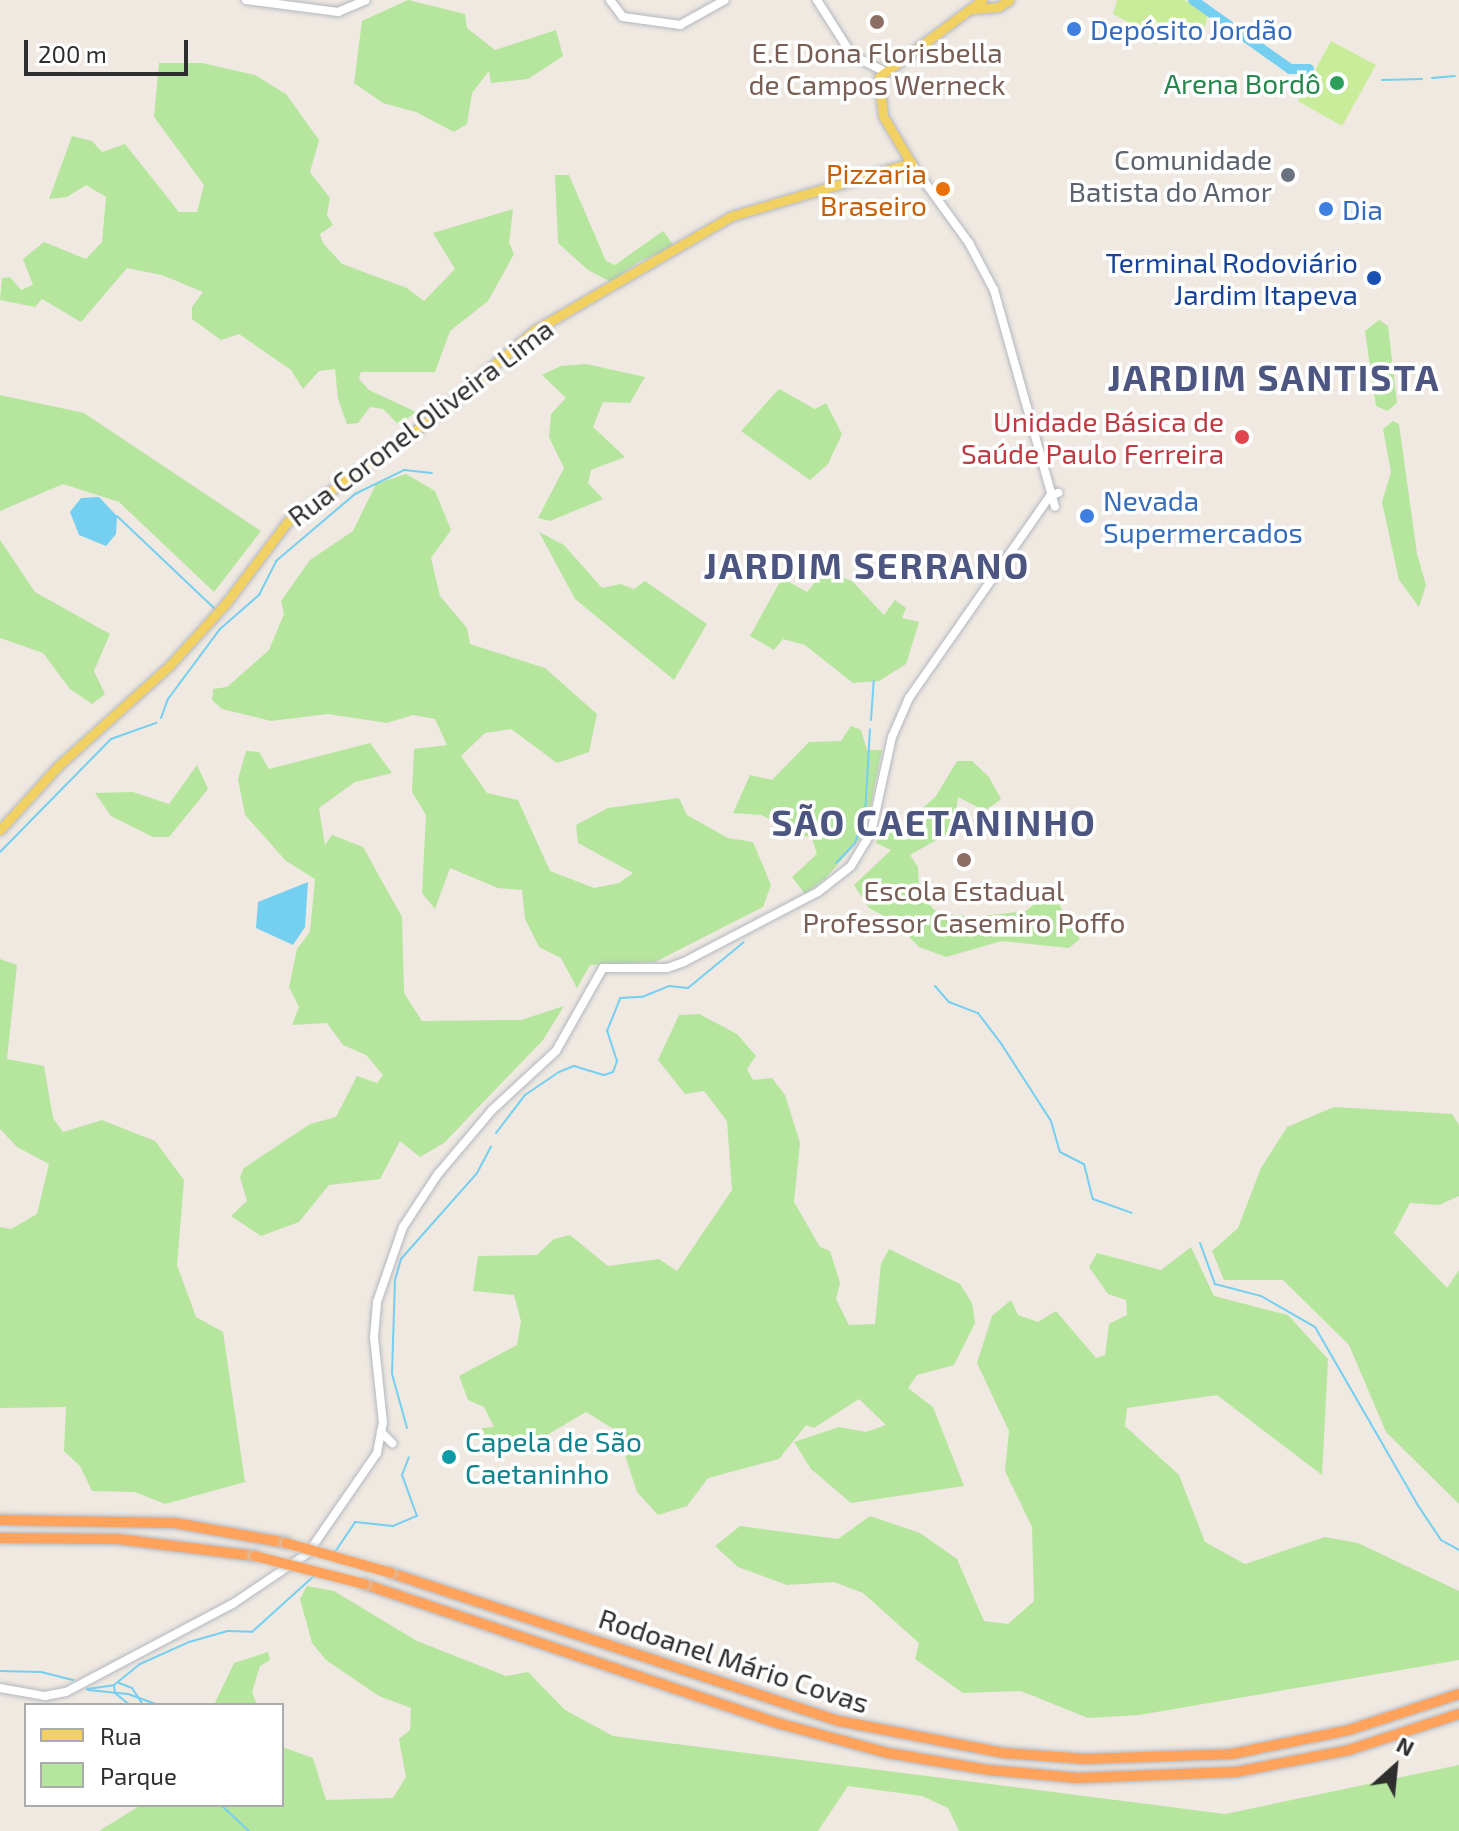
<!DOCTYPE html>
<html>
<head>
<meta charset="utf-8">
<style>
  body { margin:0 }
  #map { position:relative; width:1459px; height:1831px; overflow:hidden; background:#efe9e1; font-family:"Exo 2",sans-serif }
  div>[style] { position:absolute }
  .green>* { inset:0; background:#b6e59e }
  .pitch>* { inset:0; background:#c9ec9a }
  .water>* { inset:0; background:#75cff0 }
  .stream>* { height:2px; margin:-1px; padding:0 1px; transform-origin:1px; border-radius:1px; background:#75cff0 }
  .river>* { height:10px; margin:-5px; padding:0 5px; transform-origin:5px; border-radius:5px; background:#75cff0 }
  .roads { filter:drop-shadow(0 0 2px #b4b7c1) drop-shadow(0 0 2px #b4b7c1) }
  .secondary>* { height:8px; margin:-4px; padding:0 4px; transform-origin:4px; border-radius:4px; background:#fff }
  .primary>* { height:9px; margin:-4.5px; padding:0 4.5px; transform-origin:4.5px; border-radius:4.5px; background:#f2d163 }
  .highway>* { height:10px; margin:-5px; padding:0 5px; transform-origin:5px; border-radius:5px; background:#ffa35c }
  .bridges { filter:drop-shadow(0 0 2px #c9c9c9) drop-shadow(0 0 2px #c9c9c9) }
  .highway-bridge>* { height:10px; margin:-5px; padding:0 5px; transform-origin:5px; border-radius:5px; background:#ffa35c }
  .dots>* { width:22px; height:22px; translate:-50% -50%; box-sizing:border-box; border:4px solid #fff; border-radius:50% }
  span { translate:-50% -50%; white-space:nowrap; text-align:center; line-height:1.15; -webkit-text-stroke:7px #fff; paint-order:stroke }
  .shop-label { font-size:28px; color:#366cbe }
  .left { translate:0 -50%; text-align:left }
  .education-label { font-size:28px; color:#785e54 }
  .leisure-label { font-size:28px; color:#27864d }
  .right { translate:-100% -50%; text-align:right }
  .worship-label { font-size:28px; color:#5b616d }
  .food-label { font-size:28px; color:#c56008 }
  .transit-label { font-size:28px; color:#164399 }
  .health-label { font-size:28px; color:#be3a42 }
  .street-label { font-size:28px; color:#2e2e2e }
  .culture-label { font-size:28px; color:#0d838f }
  .district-label { font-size:36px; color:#4d5680; font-weight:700; letter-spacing:2px }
  .legend { position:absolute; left:24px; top:1703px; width:260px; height:104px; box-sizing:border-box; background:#fff; border:2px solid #ababab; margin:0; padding:10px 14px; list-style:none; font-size:24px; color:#2e2e2e }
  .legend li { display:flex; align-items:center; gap:16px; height:40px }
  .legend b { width:40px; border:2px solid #ababab }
  .north { position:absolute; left:1355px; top:1727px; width:80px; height:80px; -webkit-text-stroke:6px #fff; paint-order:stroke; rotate:27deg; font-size:22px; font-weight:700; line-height:32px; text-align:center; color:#2e2e2e }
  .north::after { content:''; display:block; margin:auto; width:28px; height:36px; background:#2e2e2e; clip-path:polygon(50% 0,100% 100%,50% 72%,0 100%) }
  .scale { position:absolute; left:24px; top:40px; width:164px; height:36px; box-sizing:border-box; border:4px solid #2e2e2e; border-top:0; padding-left:10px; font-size:24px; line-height:28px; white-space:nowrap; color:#2e2e2e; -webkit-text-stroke:6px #fff; paint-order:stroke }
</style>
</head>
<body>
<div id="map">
  <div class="green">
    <div style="clip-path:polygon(408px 0,465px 14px,467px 28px,495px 50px,556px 30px,563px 56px,528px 79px,491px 83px,489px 71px,472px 93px,467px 124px,454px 132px,416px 112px,383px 103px,354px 83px,362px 21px)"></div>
    <div style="clip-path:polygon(159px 63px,202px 63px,255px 75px,286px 94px,319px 140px,310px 172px,330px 198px,327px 215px,333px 225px,320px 234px,323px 243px,342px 264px,407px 288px,424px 301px,455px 269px,433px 233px,513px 209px,509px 243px,514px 254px,488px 301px,450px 331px,435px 372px,361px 372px,359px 379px,369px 390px,416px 412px,399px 425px,383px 409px,370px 407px,358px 423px,347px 424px,338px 399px,335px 369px,319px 371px,303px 389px,291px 370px,239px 334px,221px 340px,192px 319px,192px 307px,203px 292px,162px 275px,127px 268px,81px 322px,42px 299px,35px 307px,0 300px,2px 278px,10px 277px,21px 290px,33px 285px,23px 259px,44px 242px,86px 259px,102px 242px,106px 197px,86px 185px,67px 197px,49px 199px,72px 136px,92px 141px,102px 152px,125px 144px,179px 212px,197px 212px,204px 185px,154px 117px)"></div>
    <div style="clip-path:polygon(555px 175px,569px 175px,606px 261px,615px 265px,663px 231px,675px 247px,640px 261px,611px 282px,588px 270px,558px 243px)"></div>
    <div style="clip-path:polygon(1379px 320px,1388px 326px,1397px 403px,1387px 411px,1376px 406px,1365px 331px)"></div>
    <div style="clip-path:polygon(586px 364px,645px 377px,630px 403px,603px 402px,593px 427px,625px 457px,591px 470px,588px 483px,603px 499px,550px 521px,538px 518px,564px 468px,549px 437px,551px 414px,566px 398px,542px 375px,561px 366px)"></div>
    <div style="clip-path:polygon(779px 389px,815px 409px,826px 403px,842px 434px,828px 464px,810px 480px,741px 431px)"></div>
    <div style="clip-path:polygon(0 395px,84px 413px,261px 531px,214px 592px,119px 502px,63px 484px,0 511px)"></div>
    <div style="clip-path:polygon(1393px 421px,1399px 424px,1417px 554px,1426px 585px,1419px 607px,1399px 580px,1382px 502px,1391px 472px,1383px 429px)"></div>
    <div style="clip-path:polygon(406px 474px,435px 491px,451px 530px,431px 558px,440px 596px,467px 628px,470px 644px,545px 668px,597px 714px,589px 752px,557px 763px,511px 729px,485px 733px,461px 756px,487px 793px,518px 800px,550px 871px,594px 888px,619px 883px,633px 873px,578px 843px,576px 825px,608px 808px,679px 798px,687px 815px,728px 838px,753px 842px,771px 885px,763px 907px,655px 962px,590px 965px,577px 988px,561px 958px,539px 947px,525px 919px,522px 890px,498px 888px,450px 868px,435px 909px,422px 893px,426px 815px,412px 792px,414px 749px,447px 745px,435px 719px,413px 715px,387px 723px,328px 714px,271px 721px,222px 709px,212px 700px,213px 689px,227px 687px,269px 650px,284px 614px,281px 601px,310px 560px,353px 531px,376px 484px)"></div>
    <div style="clip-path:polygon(539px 532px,564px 545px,602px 588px,620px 584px,634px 589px,645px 581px,707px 624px,674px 680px,575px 599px)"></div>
    <div style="clip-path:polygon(0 540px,35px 592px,110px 634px,94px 671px,105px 694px,92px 704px,70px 689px,43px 653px,0 638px)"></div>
    <div style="clip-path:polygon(825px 570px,852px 581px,884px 615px,895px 600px,906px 608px,902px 618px,919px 622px,906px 664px,879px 681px,853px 683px,805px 645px,783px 639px,774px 650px,750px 636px,782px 578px,807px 592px)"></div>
    <div style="clip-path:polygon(851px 726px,861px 730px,867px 750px,882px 750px,865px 833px,825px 879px,805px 894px,792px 877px,817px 854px,812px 839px,761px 815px,733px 813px,750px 775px,772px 780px,809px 742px,841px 741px)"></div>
    <div style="clip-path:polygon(370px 743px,392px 773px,355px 782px,319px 808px,325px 845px,332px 835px,363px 847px,402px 917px,404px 993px,422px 1021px,521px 1020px,564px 1006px,543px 1040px,444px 1143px,420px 1157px,400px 1141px,380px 1179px,329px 1185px,299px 1222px,261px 1236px,231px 1216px,247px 1201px,240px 1177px,244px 1168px,310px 1124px,336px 1117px,357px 1076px,377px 1083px,383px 1075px,366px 1055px,343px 1045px,327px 1023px,292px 1025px,299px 1007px,289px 987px,297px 949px,310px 932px,315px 879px,286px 861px,245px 815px,238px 779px,246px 751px,259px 752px,269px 769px)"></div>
    <div style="clip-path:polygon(957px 761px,972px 761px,989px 777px,1001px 799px,985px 811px,958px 797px,954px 830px,910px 855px,918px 867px,919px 892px,937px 913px,972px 917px,1026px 911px,1043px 897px,1055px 898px,1080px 939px,1069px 948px,1002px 941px,946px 957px,919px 947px,894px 921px,869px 908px,854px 885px,891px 850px,876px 843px,880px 825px,903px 826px,936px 796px)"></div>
    <div style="clip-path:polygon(197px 765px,208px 789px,169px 837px,153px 837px,111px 816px,95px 793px,133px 792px,169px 804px)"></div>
    <div style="clip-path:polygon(0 959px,17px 965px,7px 1059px,44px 1066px,53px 1118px,63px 1132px,102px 1120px,155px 1141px,184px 1180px,177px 1265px,196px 1317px,223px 1332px,245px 1482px,165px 1504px,135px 1492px,92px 1491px,80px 1466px,64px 1451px,66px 1407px,0 1408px,0 1227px,11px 1229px,37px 1214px,49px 1164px,17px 1147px,0 1129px)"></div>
    <div style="clip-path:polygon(699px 1014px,737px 1034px,756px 1056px,747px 1069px,753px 1080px,772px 1078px,785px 1095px,800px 1143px,794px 1202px,820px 1247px,830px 1251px,840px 1283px,836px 1299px,849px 1325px,875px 1324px,881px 1264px,889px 1249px,960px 1284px,972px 1303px,975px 1323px,954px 1365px,917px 1375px,908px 1388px,933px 1407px,964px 1486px,851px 1503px,811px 1469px,794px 1442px,839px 1427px,866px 1432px,886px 1425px,859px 1399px,814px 1428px,806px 1425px,779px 1459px,708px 1478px,687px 1506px,658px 1515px,637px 1492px,617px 1431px,586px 1412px,525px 1448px,516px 1437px,486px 1439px,482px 1428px,494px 1427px,484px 1407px,468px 1400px,459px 1376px,517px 1345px,521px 1321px,514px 1295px,473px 1291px,478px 1256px,537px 1255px,554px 1239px,570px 1235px,608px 1266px,659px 1259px,677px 1271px,732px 1190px,727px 1121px,704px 1091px,685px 1094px,658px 1060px,679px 1015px)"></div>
    <div style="clip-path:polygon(1334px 1107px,1452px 1114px,1459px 1125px,1459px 1196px,1439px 1205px,1410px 1203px,1394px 1233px,1447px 1288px,1459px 1270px,1459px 1504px,1386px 1432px,1349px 1345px,1283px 1280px,1224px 1280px,1212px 1251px,1238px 1228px,1261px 1168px,1287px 1127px)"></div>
    <div style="clip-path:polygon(1191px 1247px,1214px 1296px,1288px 1315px,1328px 1359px,1322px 1475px,1217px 1395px,1127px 1408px,1125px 1426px,1179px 1475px,1205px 1542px,1245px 1564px,1325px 1537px,1358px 1543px,1459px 1591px,1459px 1660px,1139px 1715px,1088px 1718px,1021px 1691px,963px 1693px,915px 1659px,919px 1643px,863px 1593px,834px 1582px,787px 1585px,738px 1567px,715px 1546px,740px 1526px,838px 1539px,870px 1516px,920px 1533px,957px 1559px,984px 1621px,1008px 1624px,1034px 1601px,1032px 1527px,1005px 1471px,1009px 1431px,977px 1363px,992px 1316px,1011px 1300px,1018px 1315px,1038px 1322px,1056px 1311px,1096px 1358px,1105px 1355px,1109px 1324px,1127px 1315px,1126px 1300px,1108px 1294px,1089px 1267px,1097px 1253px,1161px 1270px)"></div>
    <div style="clip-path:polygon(307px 1586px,334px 1591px,417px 1641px,506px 1676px,528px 1672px,565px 1710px,613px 1736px,1225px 1814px,1459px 1765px,1459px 1831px,959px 1831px,948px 1808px,922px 1796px,848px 1786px,818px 1831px,99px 1831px,141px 1805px,282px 1805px,282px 1747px,313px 1758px,326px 1800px,393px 1798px,406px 1777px,399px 1739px,410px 1730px,411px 1708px,379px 1696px,326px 1660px,312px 1643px,300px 1599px)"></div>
    <div style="clip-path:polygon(268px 1652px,270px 1660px,260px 1666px,252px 1692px,257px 1705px,214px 1705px,234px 1663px)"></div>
  </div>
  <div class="pitch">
    <div style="clip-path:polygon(1117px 0,1184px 0,1208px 11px,1204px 31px,1155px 44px,1152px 35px,1113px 14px)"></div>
    <div style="clip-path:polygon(1331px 41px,1376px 65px,1342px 126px,1298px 101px)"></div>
  </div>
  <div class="water">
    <div style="clip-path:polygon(99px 497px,117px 516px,116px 534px,106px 546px,79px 535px,70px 512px,81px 498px)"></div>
    <div style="clip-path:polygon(308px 882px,305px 927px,293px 945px,256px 928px,258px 902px)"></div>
  </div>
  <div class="stream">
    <div style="left:1432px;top:78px;width:23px;rotate:-5deg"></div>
    <div style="left:1382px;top:80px;width:40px;rotate:-1.4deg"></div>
    <div style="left:117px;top:516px;width:134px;rotate:43.5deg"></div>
    <div style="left:161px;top:718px;width:20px;rotate:-70deg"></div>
    <div style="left:168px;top:699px;width:87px;rotate:-53.4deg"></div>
    <div style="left:220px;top:629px;width:52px;rotate:-41.1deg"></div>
    <div style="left:259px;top:595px;width:38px;rotate:-63deg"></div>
    <div style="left:276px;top:561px;width:104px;rotate:-40.3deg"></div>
    <div style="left:355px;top:494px;width:55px;rotate:-26.1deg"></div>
    <div style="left:404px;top:470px;width:28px;rotate:6deg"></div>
    <div style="left:871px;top:720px;width:39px;rotate:-86deg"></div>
    <div style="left:0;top:852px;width:158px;rotate:-45.5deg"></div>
    <div style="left:111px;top:739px;width:48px;rotate:-19.6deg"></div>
    <div style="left:836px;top:863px;width:28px;rotate:-46deg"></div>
    <div style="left:855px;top:843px;width:30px;rotate:-70deg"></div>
    <div style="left:865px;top:815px;width:86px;rotate:-86.7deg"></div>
    <div style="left:935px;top:986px;width:21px;rotate:49deg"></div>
    <div style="left:949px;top:1002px;width:31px;rotate:21deg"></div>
    <div style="left:978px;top:1013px;width:40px;rotate:53deg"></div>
    <div style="left:1002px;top:1045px;width:90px;rotate:57.2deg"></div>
    <div style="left:1051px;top:1121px;width:32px;rotate:74deg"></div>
    <div style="left:1060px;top:1152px;width:27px;rotate:27deg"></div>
    <div style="left:1084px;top:1164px;width:36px;rotate:76deg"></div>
    <div style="left:1093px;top:1199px;width:41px;rotate:19.7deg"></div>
    <div style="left:496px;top:1133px;width:48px;rotate:-52.7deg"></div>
    <div style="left:525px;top:1095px;width:41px;rotate:-34.1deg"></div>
    <div style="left:559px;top:1072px;width:16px;rotate:-22deg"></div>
    <div style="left:574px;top:1066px;width:31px;rotate:17deg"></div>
    <div style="left:604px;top:1075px;width:9px;rotate:-18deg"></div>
    <div style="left:613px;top:1072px;width:12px;rotate:-70deg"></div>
    <div style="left:617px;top:1061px;width:32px;rotate:-108deg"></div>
    <div style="left:607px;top:1031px;width:35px;rotate:-68deg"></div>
    <div style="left:620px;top:998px;width:22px;rotate:-3deg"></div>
    <div style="left:642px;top:997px;width:29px;rotate:-22deg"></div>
    <div style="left:669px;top:986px;width:19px;rotate:6deg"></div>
    <div style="left:688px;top:988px;width:72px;rotate:-39.4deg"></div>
    <div style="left:1200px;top:1243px;width:44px;rotate:69.9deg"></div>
    <div style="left:1215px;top:1284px;width:48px;rotate:14.6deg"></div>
    <div style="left:1261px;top:1296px;width:62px;rotate:29.9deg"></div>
    <div style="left:1315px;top:1327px;width:204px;rotate:60deg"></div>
    <div style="left:1417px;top:1504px;width:43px;rotate:56.3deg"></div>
    <div style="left:1441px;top:1540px;width:21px;rotate:29deg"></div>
    <div style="left:407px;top:1428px;width:56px;rotate:-105.5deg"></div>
    <div style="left:392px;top:1374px;width:94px;rotate:-88.2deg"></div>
    <div style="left:395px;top:1280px;width:22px;rotate:-74deg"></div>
    <div style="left:401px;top:1259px;width:115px;rotate:-48.5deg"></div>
    <div style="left:477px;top:1173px;width:30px;rotate:-62deg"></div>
    <div style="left:335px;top:1552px;width:36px;rotate:-56deg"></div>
    <div style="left:355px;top:1522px;width:38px;rotate:6deg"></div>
    <div style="left:393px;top:1526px;width:26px;rotate:-23deg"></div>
    <div style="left:417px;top:1516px;width:44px;rotate:-110.1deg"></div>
    <div style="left:402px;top:1475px;width:19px;rotate:-69deg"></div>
    <div style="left:0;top:1671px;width:41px;rotate:1.4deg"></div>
    <div style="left:41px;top:1672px;width:33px;rotate:14deg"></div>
    <div style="left:119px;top:1683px;width:14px;rotate:21deg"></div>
    <div style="left:132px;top:1688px;width:20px;rotate:57deg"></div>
    <div style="left:114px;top:1685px;width:8px;rotate:83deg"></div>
    <div style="left:115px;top:1693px;width:19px;rotate:39deg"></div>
    <div style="left:87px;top:1689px;width:27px;rotate:-8deg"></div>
    <div style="left:114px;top:1685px;width:33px;rotate:-39deg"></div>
    <div style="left:140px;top:1664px;width:54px;rotate:-24.2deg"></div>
    <div style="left:189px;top:1642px;width:41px;rotate:-15.8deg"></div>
    <div style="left:228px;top:1631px;width:24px;rotate:2deg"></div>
    <div style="left:252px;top:1632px;width:85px;rotate:-42.1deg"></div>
    <div style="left:88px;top:1690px;width:40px;rotate:5.7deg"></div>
    <div style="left:128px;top:1694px;width:33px;rotate:20deg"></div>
    <div style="left:221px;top:1805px;width:38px;rotate:43deg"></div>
  </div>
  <div class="river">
    <div style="left:1193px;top:0;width:119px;rotate:35.4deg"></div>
    <div style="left:1290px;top:69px;width:19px"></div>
  </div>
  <div class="roads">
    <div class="secondary">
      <div style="left:246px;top:0;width:93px;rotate:7.4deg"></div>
      <div style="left:338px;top:12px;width:30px;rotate:-23deg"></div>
      <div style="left:610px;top:0;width:21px;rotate:53deg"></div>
      <div style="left:623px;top:17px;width:58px;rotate:8deg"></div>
      <div style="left:680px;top:25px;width:51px;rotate:-29.1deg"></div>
      <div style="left:817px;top:0;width:65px;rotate:57.5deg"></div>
      <div style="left:852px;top:55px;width:35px;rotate:27deg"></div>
      <div style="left:911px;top:163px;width:99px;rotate:54.1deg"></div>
      <div style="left:969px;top:243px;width:53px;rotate:62deg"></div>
      <div style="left:994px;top:290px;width:225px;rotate:74.3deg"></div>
      <div style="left:381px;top:1432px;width:16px;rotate:45deg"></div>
      <div style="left:0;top:1688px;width:46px;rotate:10.1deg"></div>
      <div style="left:45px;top:1696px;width:21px;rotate:-11deg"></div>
      <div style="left:66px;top:1692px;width:190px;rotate:-27.9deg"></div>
      <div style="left:234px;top:1603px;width:89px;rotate:-34deg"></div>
      <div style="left:308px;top:1553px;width:121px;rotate:-55.4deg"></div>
      <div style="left:377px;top:1453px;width:31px;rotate:-79deg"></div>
      <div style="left:383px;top:1423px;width:86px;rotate:-96deg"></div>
      <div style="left:374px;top:1337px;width:35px;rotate:-85deg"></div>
      <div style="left:377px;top:1302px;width:79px;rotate:-70.9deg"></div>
      <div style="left:403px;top:1227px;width:64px;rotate:-56.6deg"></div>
      <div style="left:438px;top:1174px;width:84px;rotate:-49.8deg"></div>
      <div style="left:492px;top:1110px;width:87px;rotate:-42.7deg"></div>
      <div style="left:556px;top:1051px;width:95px;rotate:-60.5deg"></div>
      <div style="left:603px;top:968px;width:64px"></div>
      <div style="left:667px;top:968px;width:18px;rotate:-19deg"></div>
      <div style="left:684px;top:962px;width:151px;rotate:-27.6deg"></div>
      <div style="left:818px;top:892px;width:42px;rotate:-38.2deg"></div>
      <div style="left:851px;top:866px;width:39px;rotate:-59deg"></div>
      <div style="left:871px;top:833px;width:98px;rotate:-77.7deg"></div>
      <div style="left:892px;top:737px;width:43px;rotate:-66.4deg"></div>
      <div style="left:909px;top:698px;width:246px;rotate:-55.1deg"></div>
      <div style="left:1050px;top:496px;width:9px;rotate:-21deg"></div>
    </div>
    <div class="primary">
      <div style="left:971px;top:9px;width:27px;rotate:-4deg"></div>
      <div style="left:998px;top:7px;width:13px;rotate:-32deg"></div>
      <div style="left:0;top:830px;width:86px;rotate:-47.8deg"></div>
      <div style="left:58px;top:766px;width:151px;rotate:-42deg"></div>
      <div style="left:170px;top:665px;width:84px;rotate:-47.9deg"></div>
      <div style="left:226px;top:603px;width:103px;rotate:-52.9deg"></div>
      <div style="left:288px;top:521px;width:169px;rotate:-35.4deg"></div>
      <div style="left:426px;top:423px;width:143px;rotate:-40.5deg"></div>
      <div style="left:535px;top:330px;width:228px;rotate:-30.1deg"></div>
      <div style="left:732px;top:216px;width:187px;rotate:-16.5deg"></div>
      <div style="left:911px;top:163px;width:55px;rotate:-120.8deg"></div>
      <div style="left:883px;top:116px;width:39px;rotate:-96deg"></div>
      <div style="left:879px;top:77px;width:129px;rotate:-36.8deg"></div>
    </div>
    <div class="highway">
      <div style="left:0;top:1520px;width:175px;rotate:1deg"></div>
      <div style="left:175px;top:1523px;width:113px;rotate:10.2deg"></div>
      <div style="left:0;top:1538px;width:117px;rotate:0.5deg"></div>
      <div style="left:117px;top:1539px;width:139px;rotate:7deg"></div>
      <div style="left:391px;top:1573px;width:472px;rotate:18.3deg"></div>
      <div style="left:839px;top:1721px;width:167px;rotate:11deg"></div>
      <div style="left:1003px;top:1753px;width:82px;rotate:4.2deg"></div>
      <div style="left:1085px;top:1759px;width:147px;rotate:-1.9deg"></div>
      <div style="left:1232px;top:1754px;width:119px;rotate:-11.6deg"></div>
      <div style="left:1349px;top:1730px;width:116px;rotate:-18.1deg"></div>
      <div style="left:364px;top:1584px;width:440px;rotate:18.6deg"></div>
      <div style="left:781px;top:1724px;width:111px;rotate:15.2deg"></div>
      <div style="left:888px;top:1753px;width:101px;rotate:9.6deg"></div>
      <div style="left:988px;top:1770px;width:90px;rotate:5.1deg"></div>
      <div style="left:1078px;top:1778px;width:158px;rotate:-2.2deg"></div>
      <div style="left:1236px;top:1772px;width:115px;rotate:-11deg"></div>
      <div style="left:1349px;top:1750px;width:116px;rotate:-18.1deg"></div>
    </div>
  </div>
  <div class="bridges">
    <div class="highway-bridge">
      <div style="left:286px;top:1543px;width:109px;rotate:15.9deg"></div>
      <div style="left:255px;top:1556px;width:113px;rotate:14.4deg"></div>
    </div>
  </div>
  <div class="dots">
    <div style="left:877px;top:22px;background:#8d6e63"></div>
    <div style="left:1074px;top:29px;background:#3f7fe0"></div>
    <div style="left:1337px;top:83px;background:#2e9e5b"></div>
    <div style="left:1288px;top:175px;background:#6b7280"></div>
    <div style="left:943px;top:189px;background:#e8710a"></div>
    <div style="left:1326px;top:209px;background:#3f7fe0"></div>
    <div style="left:1374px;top:278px;background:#1a4fb4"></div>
    <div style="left:1242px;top:437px;background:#e0444e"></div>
    <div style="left:1087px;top:516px;background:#3f7fe0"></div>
    <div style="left:964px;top:860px;background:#8d6e63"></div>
    <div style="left:449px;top:1457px;background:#0f9aa8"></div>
  </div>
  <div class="shop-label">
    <span class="left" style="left:1090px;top:29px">Depósito Jordão</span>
    <span class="left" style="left:1342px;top:209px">Dia</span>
    <span class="left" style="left:1103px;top:516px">Nevada<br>Supermercados</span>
  </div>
  <div class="education-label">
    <span style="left:877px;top:68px">E.E Dona Florisbella<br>de Campos Werneck</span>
    <span style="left:964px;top:906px">Escola Estadual<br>Professor Casemiro Poffo</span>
  </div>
  <div class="leisure-label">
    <span class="right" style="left:1321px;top:83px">Arena Bordô</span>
  </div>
  <div class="worship-label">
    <span class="right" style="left:1272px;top:175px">Comunidade<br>Batista do Amor</span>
  </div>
  <div class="food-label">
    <span class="right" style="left:927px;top:189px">Pizzaria<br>Braseiro</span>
  </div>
  <div class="transit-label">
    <span class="right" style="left:1358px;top:278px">Terminal Rodoviário<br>Jardim Itapeva</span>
  </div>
  <div class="health-label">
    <span class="right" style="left:1224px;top:437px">Unidade Básica de<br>Saúde Paulo Ferreira</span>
  </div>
  <div class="street-label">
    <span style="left:420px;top:422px;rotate:-37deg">Rua Coronel Oliveira Lima</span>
    <span style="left:734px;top:1660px;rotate:18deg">Rodoanel Mário Covas</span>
  </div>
  <div class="culture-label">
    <span class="left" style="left:465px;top:1457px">Capela de São<br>Caetaninho</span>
  </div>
  <div class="district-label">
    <span style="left:1274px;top:377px">JARDIM SANTISTA</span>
    <span style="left:867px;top:565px">JARDIM SERRANO</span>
    <span style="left:934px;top:822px">SÃO CAETANINHO</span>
  </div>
  <ul class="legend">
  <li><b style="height:10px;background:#f2d163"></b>Rua</li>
  <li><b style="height:22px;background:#b6e59e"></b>Parque</li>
  </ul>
  <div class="north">N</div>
  <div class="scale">200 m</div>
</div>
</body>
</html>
